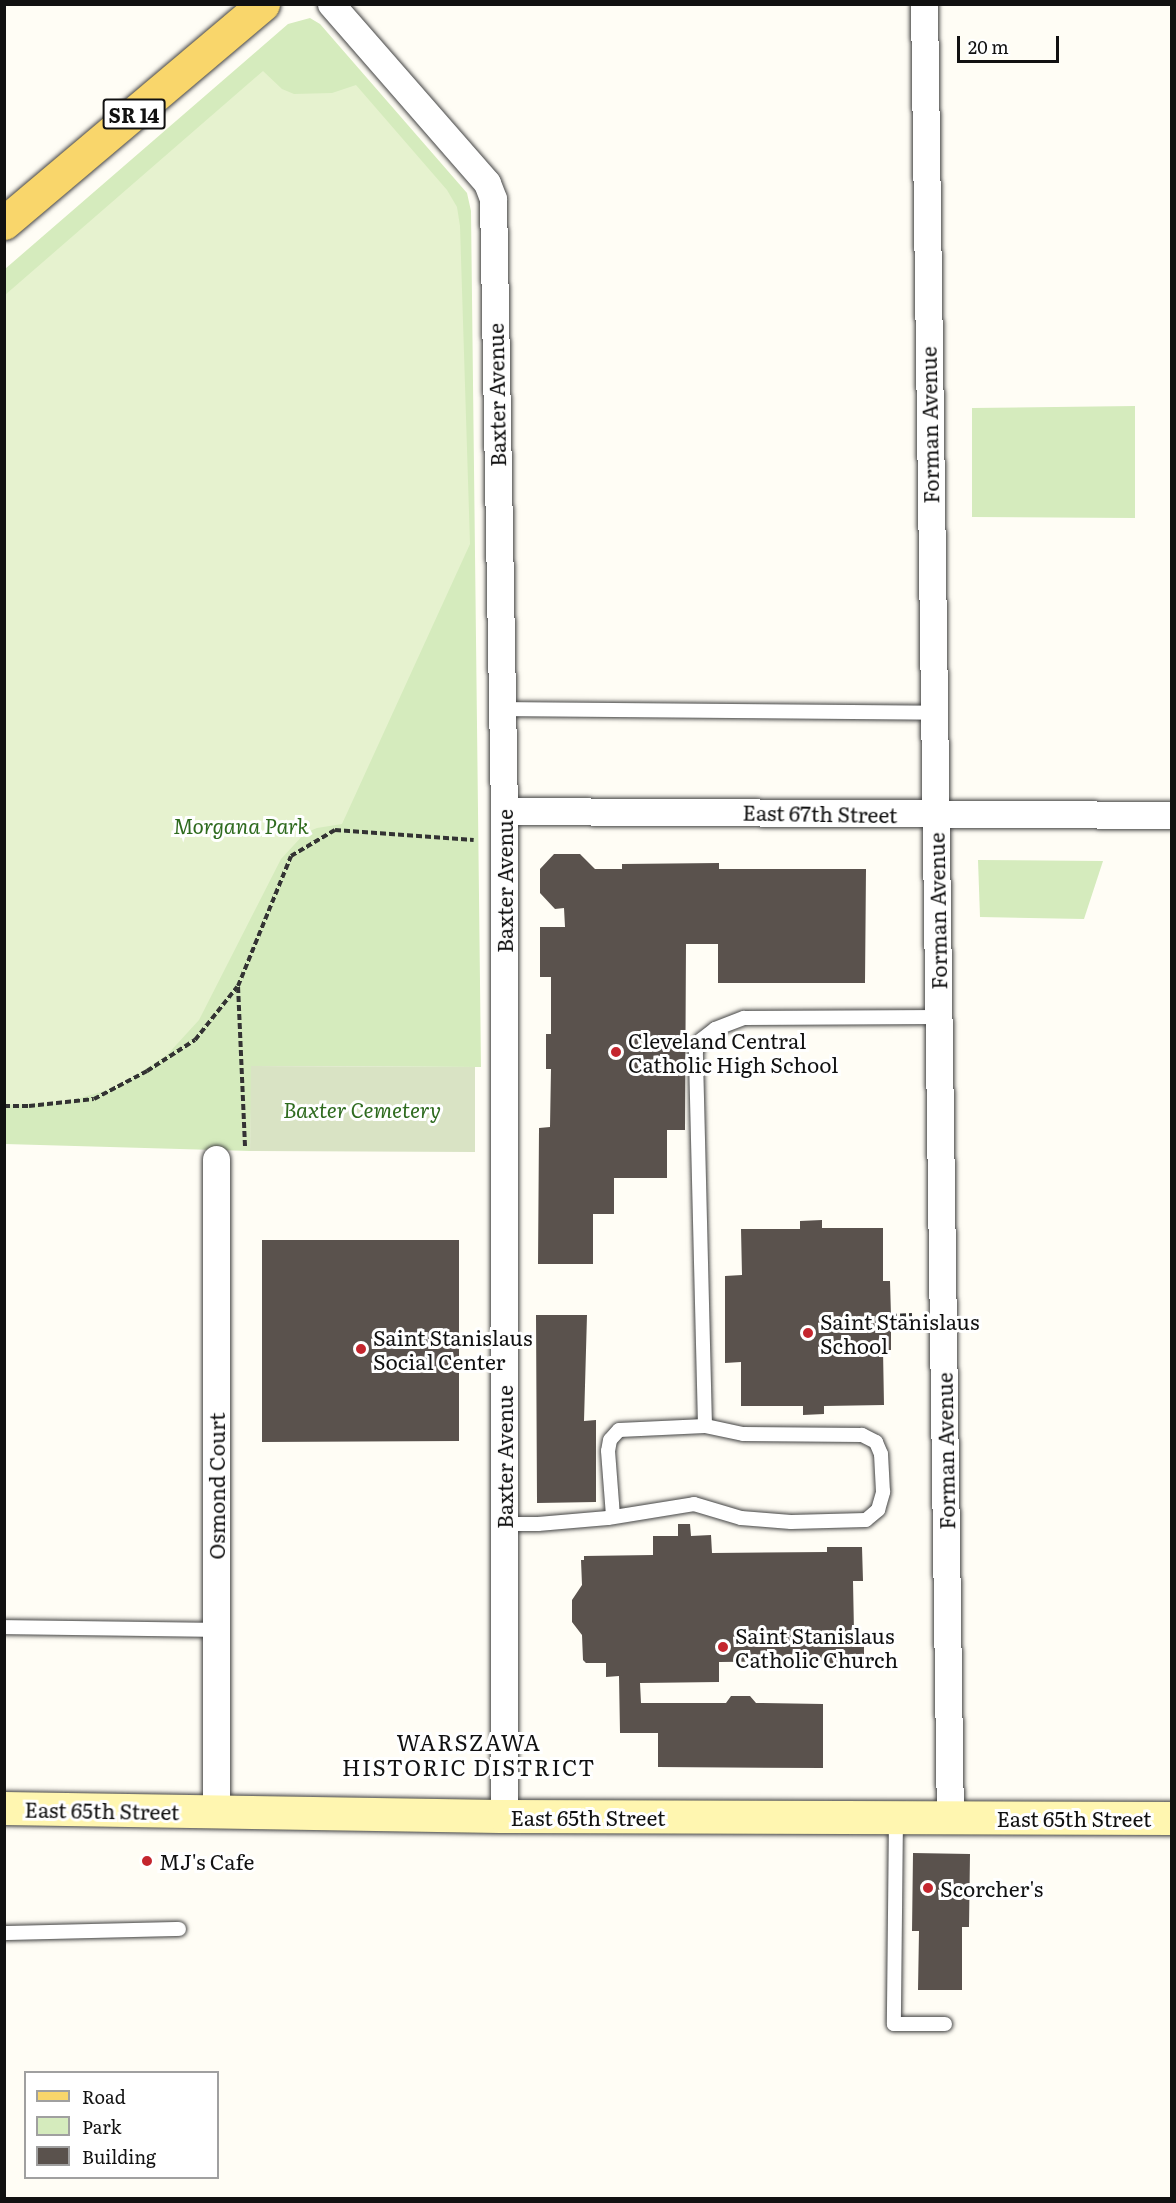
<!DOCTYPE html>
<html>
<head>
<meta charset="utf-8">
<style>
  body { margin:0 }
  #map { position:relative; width:1176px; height:2203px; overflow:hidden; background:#fffdf5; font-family:Literata,serif }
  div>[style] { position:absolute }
  .green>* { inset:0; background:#d5ebbd }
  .cemetery>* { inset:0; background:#d9e3c4 }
  .pitch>* { inset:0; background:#e6f2cf }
  .building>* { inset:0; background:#5a524d }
  .path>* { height:4px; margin-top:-2px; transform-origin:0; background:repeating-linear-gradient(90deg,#333 0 6px,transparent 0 9px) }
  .roads { filter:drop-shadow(0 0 2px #444) drop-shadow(0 0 2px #444) }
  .lane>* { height:14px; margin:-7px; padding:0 7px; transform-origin:7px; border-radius:7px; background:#fff }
  .street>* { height:27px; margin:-13.5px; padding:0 13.5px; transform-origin:13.5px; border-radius:13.5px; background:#fff }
  .secondary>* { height:33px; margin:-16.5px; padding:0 16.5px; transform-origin:16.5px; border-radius:16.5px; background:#fff6b0 }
  .primary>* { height:33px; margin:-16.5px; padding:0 16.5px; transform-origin:16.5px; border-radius:16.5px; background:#f9d66b }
  .dots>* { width:16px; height:16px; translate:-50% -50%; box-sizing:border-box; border:3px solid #fff; border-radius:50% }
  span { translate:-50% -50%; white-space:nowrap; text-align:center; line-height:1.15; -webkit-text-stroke:6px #fff; paint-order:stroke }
  .shield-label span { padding:2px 4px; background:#fff; border:2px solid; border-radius:4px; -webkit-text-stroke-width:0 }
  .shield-label { font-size:20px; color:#111; font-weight:700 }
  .street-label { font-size:21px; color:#111 }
  .park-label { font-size:21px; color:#2f6b1f; font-style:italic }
  .poi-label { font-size:21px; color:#111 }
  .left { translate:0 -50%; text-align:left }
  .neighbourhood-label { font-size:22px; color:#111; letter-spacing:1.5px }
  .frame { position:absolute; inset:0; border:6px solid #111; pointer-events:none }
  .legend { position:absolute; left:24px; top:2071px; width:195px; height:108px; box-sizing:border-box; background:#fff; border:2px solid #a0a0a0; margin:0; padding:8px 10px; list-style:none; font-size:18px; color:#111 }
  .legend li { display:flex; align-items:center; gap:12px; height:30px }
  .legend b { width:30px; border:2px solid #a0a0a0 }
  .scale { position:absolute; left:957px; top:36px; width:102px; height:27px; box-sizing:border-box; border:3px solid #111; border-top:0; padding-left:8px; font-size:18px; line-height:21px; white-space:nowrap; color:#111; -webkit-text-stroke:4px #fff; paint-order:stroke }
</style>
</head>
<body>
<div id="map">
  <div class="green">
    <div style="clip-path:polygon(310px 18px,320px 24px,467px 193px,471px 211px,481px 1067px,252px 1066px,250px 1151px,5px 1144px,5px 269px,288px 24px)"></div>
    <div style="clip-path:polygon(1135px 406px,1135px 518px,972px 517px,972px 408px)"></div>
    <div style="clip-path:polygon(978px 860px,1103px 861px,1084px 919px,980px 917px)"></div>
  </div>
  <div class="cemetery">
    <div style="clip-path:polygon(251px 1066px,475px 1067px,475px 1152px,250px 1151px)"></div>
  </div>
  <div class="pitch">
    <div style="clip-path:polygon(263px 71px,282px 89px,294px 94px,332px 93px,356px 85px,447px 190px,457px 207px,460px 226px,470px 544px,342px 824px,317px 828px,305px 833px,281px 859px,199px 1020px,167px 1055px,118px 1087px,63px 1103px,5px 1105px,5px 295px)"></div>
  </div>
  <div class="building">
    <div style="clip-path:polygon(554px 854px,580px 854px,595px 869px,622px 869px,622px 864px,719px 863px,719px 869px,866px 869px,865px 983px,718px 983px,718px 944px,686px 944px,685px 1130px,667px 1130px,667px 1178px,614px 1178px,614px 1214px,593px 1214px,593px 1264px,538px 1264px,539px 1128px,550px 1127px,551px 1069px,546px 1069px,546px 1034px,551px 1034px,551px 977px,540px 977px,540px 927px,565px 927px,564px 908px,555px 909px,540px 893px,540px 869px)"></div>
    <div style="clip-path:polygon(822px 1220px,822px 1228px,883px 1228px,883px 1281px,890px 1281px,891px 1316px,891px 1350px,883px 1350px,884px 1405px,824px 1406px,824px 1414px,803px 1415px,803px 1406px,741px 1406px,741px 1362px,725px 1363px,725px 1276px,742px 1275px,741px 1229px,800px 1229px,800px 1221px)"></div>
    <div style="clip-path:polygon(262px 1240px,459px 1240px,459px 1441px,262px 1442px)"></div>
    <div style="clip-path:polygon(536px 1315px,587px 1315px,584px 1421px,596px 1420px,596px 1502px,537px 1503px)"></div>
    <div style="clip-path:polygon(678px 1524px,690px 1524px,691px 1536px,711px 1535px,712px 1553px,827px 1552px,827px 1547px,862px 1547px,863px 1581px,853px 1581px,854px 1632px,864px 1632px,864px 1666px,828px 1666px,828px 1661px,719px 1662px,719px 1682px,640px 1683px,641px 1703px,726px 1703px,731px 1696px,750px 1696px,756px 1703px,823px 1704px,823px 1768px,658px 1767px,658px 1733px,620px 1733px,619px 1676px,606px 1677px,606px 1663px,586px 1663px,583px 1660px,582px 1635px,572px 1622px,572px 1600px,582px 1585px,581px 1560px,584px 1560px,584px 1556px,653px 1555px,653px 1536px,678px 1536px)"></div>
    <div style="clip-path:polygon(913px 1853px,970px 1854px,969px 1927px,962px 1927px,962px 1990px,918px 1990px,919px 1931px,912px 1931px)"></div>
  </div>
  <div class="path">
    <div style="left:4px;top:1106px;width:25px"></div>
    <div style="left:29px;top:1106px;width:65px;rotate:-6.1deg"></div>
    <div style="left:94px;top:1099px;width:60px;rotate:-27.8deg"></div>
    <div style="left:147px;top:1071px;width:57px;rotate:-32.9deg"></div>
    <div style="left:195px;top:1040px;width:68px;rotate:-51.6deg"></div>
    <div style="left:245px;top:1146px;width:160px;rotate:-92.5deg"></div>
    <div style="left:238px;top:986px;width:140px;rotate:-67.8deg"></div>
    <div style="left:291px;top:856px;width:51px;rotate:-30.6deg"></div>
    <div style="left:335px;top:830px;width:139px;rotate:4.1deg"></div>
    <div style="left:891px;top:1316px;width:21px;rotate:-3deg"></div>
  </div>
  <div class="roads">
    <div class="lane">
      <div style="left:502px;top:709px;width:431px;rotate:0.5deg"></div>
      <div style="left:705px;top:1426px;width:375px;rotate:-91.4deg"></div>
      <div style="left:696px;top:1051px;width:12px;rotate:-66deg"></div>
      <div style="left:701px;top:1040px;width:18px;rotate:-38deg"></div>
      <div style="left:715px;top:1029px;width:31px;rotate:-21deg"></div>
      <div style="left:744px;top:1018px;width:195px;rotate:-0.3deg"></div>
      <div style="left:504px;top:1524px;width:34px"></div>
      <div style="left:538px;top:1524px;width:70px;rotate:-4.9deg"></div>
      <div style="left:608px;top:1518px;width:87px;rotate:-9.2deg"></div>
      <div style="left:694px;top:1504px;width:49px;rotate:16.6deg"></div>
      <div style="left:741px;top:1518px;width:50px;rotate:4.6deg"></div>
      <div style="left:791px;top:1522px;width:75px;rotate:-1.5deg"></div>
      <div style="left:866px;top:1520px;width:16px;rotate:-40deg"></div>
      <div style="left:878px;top:1510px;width:19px;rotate:-74deg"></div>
      <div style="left:883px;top:1492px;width:38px;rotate:-93deg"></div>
      <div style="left:881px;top:1454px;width:13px;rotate:-113deg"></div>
      <div style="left:876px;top:1442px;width:16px;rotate:-153deg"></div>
      <div style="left:862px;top:1435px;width:119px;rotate:-179.5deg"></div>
      <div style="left:743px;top:1434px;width:39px;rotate:-168deg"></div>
      <div style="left:705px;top:1426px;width:86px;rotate:177.3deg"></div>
      <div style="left:619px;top:1430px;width:13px;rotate:132deg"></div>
      <div style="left:610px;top:1440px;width:11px;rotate:100deg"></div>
      <div style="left:608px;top:1451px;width:65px;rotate:85.6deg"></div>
      <div style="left:4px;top:1627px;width:212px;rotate:0.8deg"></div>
      <div style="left:896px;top:1817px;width:207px;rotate:90.6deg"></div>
      <div style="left:894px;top:2024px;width:51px"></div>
      <div style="left:4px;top:1933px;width:175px;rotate:-1.3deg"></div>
    </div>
    <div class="street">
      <div style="left:331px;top:4px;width:237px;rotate:48.9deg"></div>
      <div style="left:487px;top:183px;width:17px;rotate:69deg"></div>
      <div style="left:493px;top:199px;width:612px;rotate:88.97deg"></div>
      <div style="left:504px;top:811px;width:1005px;rotate:90deg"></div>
      <div style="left:924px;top:4px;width:1814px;rotate:89.18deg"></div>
      <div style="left:504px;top:811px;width:668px;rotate:0.34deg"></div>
      <div style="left:216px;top:1812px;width:653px;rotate:-90deg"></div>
    </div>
    <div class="secondary">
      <div style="left:4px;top:1808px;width:500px;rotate:0.92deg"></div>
      <div style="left:504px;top:1816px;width:668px;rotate:0.17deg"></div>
    </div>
    <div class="primary">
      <div style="left:4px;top:223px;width:339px;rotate:-40.2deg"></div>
    </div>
  </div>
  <div class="dots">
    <div style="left:616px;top:1052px;background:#c4262e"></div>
    <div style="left:808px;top:1333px;background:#c4262e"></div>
    <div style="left:361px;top:1349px;background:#c4262e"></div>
    <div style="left:723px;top:1647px;background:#c4262e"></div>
    <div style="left:147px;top:1861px;background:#c4262e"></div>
    <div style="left:928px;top:1888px;background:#c4262e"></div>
  </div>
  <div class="shield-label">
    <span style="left:134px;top:114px">SR 14</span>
  </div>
  <div class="street-label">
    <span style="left:496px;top:395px;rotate:-91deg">Baxter Avenue</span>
    <span style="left:929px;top:425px;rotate:-91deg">Forman Avenue</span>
    <span style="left:820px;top:813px;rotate:1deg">East 67th Street</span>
    <span style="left:504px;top:881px;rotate:-90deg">Baxter Avenue</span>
    <span style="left:937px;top:911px;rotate:-91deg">Forman Avenue</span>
    <span style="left:945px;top:1451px;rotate:-91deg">Forman Avenue</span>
    <span style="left:504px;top:1457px;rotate:-90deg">Baxter Avenue</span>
    <span style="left:216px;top:1486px;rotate:-90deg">Osmond Court</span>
    <span style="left:102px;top:1810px;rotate:1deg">East 65th Street</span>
    <span style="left:588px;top:1817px">East 65th Street</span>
    <span style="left:1074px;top:1818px">East 65th Street</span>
  </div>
  <div class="park-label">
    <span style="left:241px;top:825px">Morgana Park</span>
    <span style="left:362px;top:1109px">Baxter Cemetery</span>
  </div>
  <div class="poi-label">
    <span class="left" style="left:628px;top:1052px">Cleveland Central<br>Catholic High School</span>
    <span class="left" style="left:820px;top:1333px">Saint Stanislaus<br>School</span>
    <span class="left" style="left:373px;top:1349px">Saint Stanislaus<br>Social Center</span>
    <span class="left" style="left:735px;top:1647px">Saint Stanislaus<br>Catholic Church</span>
    <span class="left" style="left:159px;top:1861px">MJ's Cafe</span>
    <span class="left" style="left:940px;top:1888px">Scorcher's</span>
  </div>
  <div class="neighbourhood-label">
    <span style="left:469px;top:1754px">WARSZAWA<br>HISTORIC DISTRICT</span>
  </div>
  <div class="frame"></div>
  <ul class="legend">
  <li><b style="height:8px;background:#f9d66b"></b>Road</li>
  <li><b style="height:16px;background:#d5ebbd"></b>Park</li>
  <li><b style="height:16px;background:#5a524d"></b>Building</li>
  </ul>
  <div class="scale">20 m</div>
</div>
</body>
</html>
